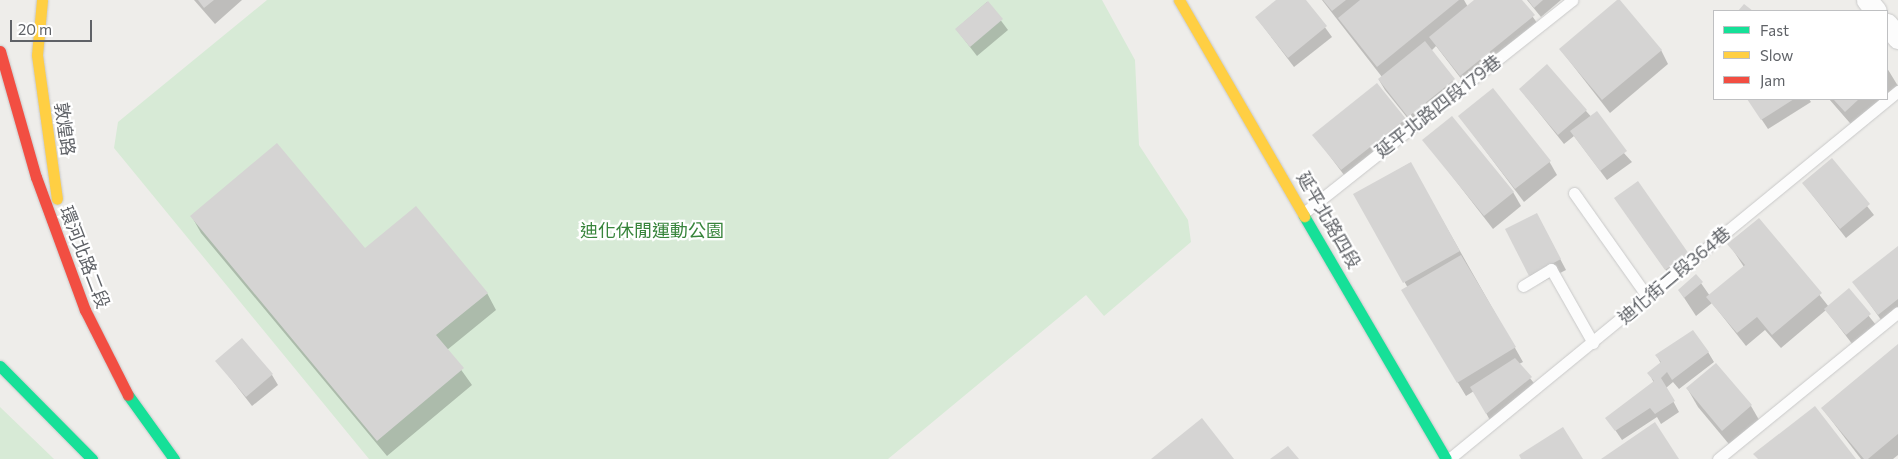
<!DOCTYPE html>
<html>
<head>
<meta charset="utf-8">
<style>
  body { margin:0 }
  #map { position:relative; width:1898px; height:459px; overflow:hidden; background:#eeedea; font-family:Commissioner,"Noto Sans TC",sans-serif }
  div>[style] { position:absolute }
  .green>* { inset:0; background:#d7ead6 }
  .shadow>* { inset:0; background:#0003 }
  .building>* { inset:0; background:#d5d4d3 }
  .roads { filter:drop-shadow(0 0 1px #c9c9c9) drop-shadow(0 0 1px #c9c9c9) }
  .lane>* { height:11px; margin:-5.5px; padding:0 5.5px; transform-origin:5.5px; border-radius:5.5px; background:#fcfcfc }
  .street>* { height:21px; margin:-10.5px; padding:0 10.5px; transform-origin:10.5px; border-radius:10.5px; background:#fcfcfc }
  .fast>* { height:11px; margin:-5.5px; padding:0 5.5px; transform-origin:5.5px; border-radius:5.5px; background:#16e098 }
  .slow>* { height:11px; margin:-5.5px; padding:0 5.5px; transform-origin:5.5px; border-radius:5.5px; background:#ffcf43 }
  .jam>* { height:11px; margin:-5.5px; padding:0 5.5px; transform-origin:5.5px; border-radius:5.5px; background:#f24e42 }
  span { translate:-50% -50%; white-space:nowrap; text-align:center; line-height:1.15; -webkit-text-stroke:4.5px #fff; paint-order:stroke }
  .street-label { font-size:18px; color:#5f6267 }
  .park-label { font-size:18px; color:#38853c }
  .legend { position:absolute; left:1713px; top:10px; width:175px; height:90px; box-sizing:border-box; background:#fff; border:1px solid #bfc0c2; margin:0; padding:6px 9px; list-style:none; font-size:15px; color:#5f6267 }
  .legend li { display:flex; align-items:center; gap:10px; height:25px }
  .legend b { width:25px; border:1px solid #bfc0c2 }
  .scale { position:absolute; left:10px; top:20px; width:82px; height:22px; box-sizing:border-box; border:2px solid #5f6267; border-top:0; padding-left:6px; font-size:15px; line-height:18px; white-space:nowrap; color:#5f6267; -webkit-text-stroke:4px #fff; paint-order:stroke }
</style>
</head>
<body>
<div id="map">
  <div class="green">
    <div style="clip-path:polygon(267px 0,1102px 0,1135px 60px,1139px 145px,1188px 220px,1191px 242px,1104px 316px,1086px 295px,888px 459px,369px 459px,114px 148px,118px 122px)"></div>
    <div style="clip-path:polygon(0 407px,54px 459px,0 459px)"></div>
  </div>
  <div class="shadow">
    <div style="clip-path:polygon(194px 0,242px 0,215px 24px)"></div>
    <div style="clip-path:polygon(1278px 0,1305px 0,1332px 37px,1294px 67px,1256px 17px)"></div>
    <div style="clip-path:polygon(1322px 0,1464px 0,1468px 7px,1476px 0,1521px 0,1542px 30px,1469px 89px,1436px 46px,1431px 51px,1459px 90px,1414px 126px,1385px 90px,1379px 80px,1382px 77px)"></div>
    <div style="clip-path:polygon(1527px 0,1561px 0,1541px 17px)"></div>
    <div style="clip-path:polygon(987px 2px,1008px 30px,977px 56px,956px 29px)"></div>
    <div style="clip-path:polygon(1560px 49px,1661px 50px,1668px 64px,1610px 113px)"></div>
    <div style="clip-path:polygon(1887px 68px,1898px 86px,1898px 93px,1856px 130px,1829px 99px,1887px 99px)"></div>
    <div style="clip-path:polygon(1520px 89px,1586px 111px,1632px 162px,1607px 180px,1574px 136px,1564px 144px)"></div>
    <div style="clip-path:polygon(1748px 99px,1809px 99px,1811px 102px,1768px 129px)"></div>
    <div style="clip-path:polygon(1460px 117px,1549px 161px,1557px 175px,1524px 202px)"></div>
    <div style="clip-path:polygon(1405px 119px,1413px 133px,1350px 183px,1314px 135px)"></div>
    <div style="clip-path:polygon(1424px 140px,1513px 192px,1521px 206px,1493px 229px)"></div>
    <div style="clip-path:polygon(1831px 160px,1874px 215px,1846px 238px,1803px 183px)"></div>
    <div style="clip-path:polygon(1410px 163px,1523px 362px,1519px 364px,1537px 387px,1492px 424px,1474px 391px,1466px 396px,1411px 305px,1408px 288px,1355px 195px)"></div>
    <div style="clip-path:polygon(1622px 208px,1688px 255px,1693px 265px,1672px 279px)"></div>
    <div style="clip-path:polygon(192px 217px,365px 250px,487px 293px,496px 310px,447px 350px,472px 385px,387px 456px,201px 233px)"></div>
    <div style="clip-path:polygon(1759px 219px,1829px 307px,1848px 290px,1876px 325px,1853px 345px,1826px 310px,1781px 348px,1765px 330px,1746px 346px,1712px 303px,1696px 316px,1679px 290px,1696px 276px,1710px 296px,1744px 267px,1729px 244px)"></div>
    <div style="clip-path:polygon(1542px 224px,1566px 270px,1536px 285px,1530px 275px)"></div>
    <div style="clip-path:polygon(1898px 247px,1898px 313px,1884px 324px,1854px 282px)"></div>
    <div style="clip-path:polygon(1898px 345px,1898px 455px,1893px 459px,1861px 459px,1822px 408px)"></div>
    <div style="clip-path:polygon(1708px 352px,1714px 362px,1679px 389px,1673px 382px,1666px 388px,1679px 412px,1661px 424px,1657px 417px,1622px 440px,1607px 418px,1654px 383px,1649px 373px,1661px 364px,1657px 356px)"></div>
    <div style="clip-path:polygon(217px 361px,272px 375px,278px 385px,252px 406px)"></div>
    <div style="clip-path:polygon(1687px 388px,1751px 406px,1762px 425px,1733px 449px,1698px 407px)"></div>
  </div>
  <div class="building">
    <div style="clip-path:polygon(198px 0,214px 0,204px 8px)"></div>
    <div style="clip-path:polygon(1276px 0,1306px 0,1327px 26px,1288px 58px,1255px 17px)"></div>
    <div style="clip-path:polygon(1323px 0,1346px 0,1332px 11px)"></div>
    <div style="clip-path:polygon(1360px 0,1459px 0,1377px 67px,1338px 18px)"></div>
    <div style="clip-path:polygon(1474px 0,1522px 0,1535px 15px,1460px 76px,1429px 37px)"></div>
    <div style="clip-path:polygon(1528px 0,1543px 0,1534px 8px)"></div>
    <div style="clip-path:polygon(1617px 0,1620px 0,1662px 50px,1602px 100px,1559px 49px)"></div>
    <div style="clip-path:polygon(988px 1px,1003px 19px,970px 47px,955px 29px)"></div>
    <div style="clip-path:polygon(1744px 4px,1753px 11px,1738px 11px)"></div>
    <div style="clip-path:polygon(1425px 41px,1455px 79px,1408px 117px,1378px 79px)"></div>
    <div style="clip-path:polygon(1547px 64px,1587px 110px,1558px 135px,1519px 89px)"></div>
    <div style="clip-path:polygon(1377px 83px,1406px 119px,1341px 170px,1312px 135px)"></div>
    <div style="clip-path:polygon(1493px 88px,1551px 161px,1515px 189px,1458px 116px)"></div>
    <div style="clip-path:polygon(1747px 99px,1794px 99px,1761px 120px)"></div>
    <div style="clip-path:polygon(1833px 99px,1859px 99px,1845px 112px)"></div>
    <div style="clip-path:polygon(1597px 111px,1627px 151px,1600px 171px,1570px 131px)"></div>
    <div style="clip-path:polygon(1452px 116px,1514px 192px,1484px 216px,1422px 140px)"></div>
    <div style="clip-path:polygon(277px 143px,365px 248px,416px 206px,488px 293px,436px 335px,464px 368px,377px 441px,190px 216px)"></div>
    <div style="clip-path:polygon(1832px 158px,1870px 204px,1840px 229px,1802px 183px)"></div>
    <div style="clip-path:polygon(1411px 162px,1460px 251px,1403px 283px,1353px 194px)"></div>
    <div style="clip-path:polygon(1638px 181px,1689px 254px,1665px 270px,1614px 198px)"></div>
    <div style="clip-path:polygon(1537px 213px,1561px 259px,1529px 276px,1505px 229px)"></div>
    <div style="clip-path:polygon(1759px 218px,1822px 293px,1772px 335px,1757px 317px,1737px 333px,1706px 297px,1745px 265px,1727px 244px)"></div>
    <div style="clip-path:polygon(1898px 246px,1898px 299px,1878px 315px,1852px 282px)"></div>
    <div style="clip-path:polygon(1461px 255px,1516px 347px,1457px 383px,1401px 290px)"></div>
    <div style="clip-path:polygon(1696px 274px,1703px 282px,1684px 298px,1678px 290px)"></div>
    <div style="clip-path:polygon(1849px 288px,1871px 314px,1846px 335px,1824px 309px)"></div>
    <div style="clip-path:polygon(1693px 330px,1709px 352px,1672px 380px,1667px 372px,1661px 378px,1675px 401px,1655px 414px,1650px 408px,1615px 431px,1605px 418px,1654px 381px,1647px 373px,1661px 362px,1655px 355px)"></div>
    <div style="clip-path:polygon(242px 338px,273px 374px,246px 397px,215px 361px)"></div>
    <div style="clip-path:polygon(1898px 344px,1898px 434px,1868px 459px,1864px 459px,1821px 408px)"></div>
    <div style="clip-path:polygon(1515px 358px,1532px 377px,1486px 414px,1470px 387px)"></div>
    <div style="clip-path:polygon(1716px 363px,1752px 405px,1722px 431px,1686px 388px)"></div>
    <div style="clip-path:polygon(1815px 406px,1856px 459px,1758px 459px,1753px 454px)"></div>
    <div style="clip-path:polygon(1202px 418px,1234px 459px,1151px 459px)"></div>
    <div style="clip-path:polygon(1655px 422px,1679px 459px,1601px 459px)"></div>
    <div style="clip-path:polygon(1563px 427px,1583px 459px,1521px 459px,1519px 455px)"></div>
    <div style="clip-path:polygon(1288px 446px,1299px 459px,1270px 459px)"></div>
  </div>
  <div class="roads">
    <div class="lane">
      <div style="left:1574px;top:193px;width:126px;rotate:54.7deg"></div>
      <div style="left:1305px;top:212px;width:341px;rotate:-38.4deg"></div>
      <div style="left:1523px;top:286px;width:33px;rotate:-31deg"></div>
      <div style="left:1551px;top:269px;width:85px;rotate:60.4deg"></div>
      <div style="left:1449px;top:459px;width:581px;rotate:-39.34deg"></div>
      <div style="left:1718px;top:459px;width:232px;rotate:-39.2deg"></div>
    </div>
    <div class="street">
      <div style="left:1867px;top:0;width:14px;rotate:51deg"></div>
      <div style="left:1887px;top:24px;width:18px;rotate:52deg"></div>
    </div>
    <div class="fast">
      <div style="left:1304px;top:216px;width:281px;rotate:59.7deg"></div>
      <div style="left:0;top:366px;width:131px;rotate:45.3deg"></div>
      <div style="left:128px;top:395px;width:79px;rotate:54.3deg"></div>
    </div>
    <div class="slow">
      <div style="left:42px;top:0;width:55px;rotate:95.2deg"></div>
      <div style="left:37px;top:55px;width:145px;rotate:82.1deg"></div>
      <div style="left:1179px;top:0;width:250px;rotate:59.9deg"></div>
    </div>
    <div class="jam">
      <div style="left:0;top:51px;width:131px;rotate:74.1deg"></div>
      <div style="left:36px;top:177px;width:142px;rotate:69.8deg"></div>
      <div style="left:85px;top:310px;width:95px;rotate:63.2deg"></div>
    </div>
  </div>
  <div class="street-label">
    <span style="left:1438px;top:106px;rotate:-38deg">延平北路四段179巷</span>
    <span style="left:65px;top:129px;rotate:82deg">敦煌路</span>
    <span style="left:1329px;top:220px;rotate:60deg">延平北路四段</span>
    <span style="left:85px;top:257px;rotate:69deg">環河北路二段</span>
    <span style="left:1674px;top:275px;rotate:-40deg">迪化街二段364巷</span>
  </div>
  <div class="park-label">
    <span style="left:652px;top:230px">迪化休閒運動公園</span>
  </div>
  <ul class="legend">
  <li><b style="height:6px;background:#16e098"></b>Fast</li>
  <li><b style="height:6px;background:#ffcf43"></b>Slow</li>
  <li><b style="height:6px;background:#f24e42"></b>Jam</li>
  </ul>
  <div class="scale">20 m</div>
</div>
</body>
</html>
